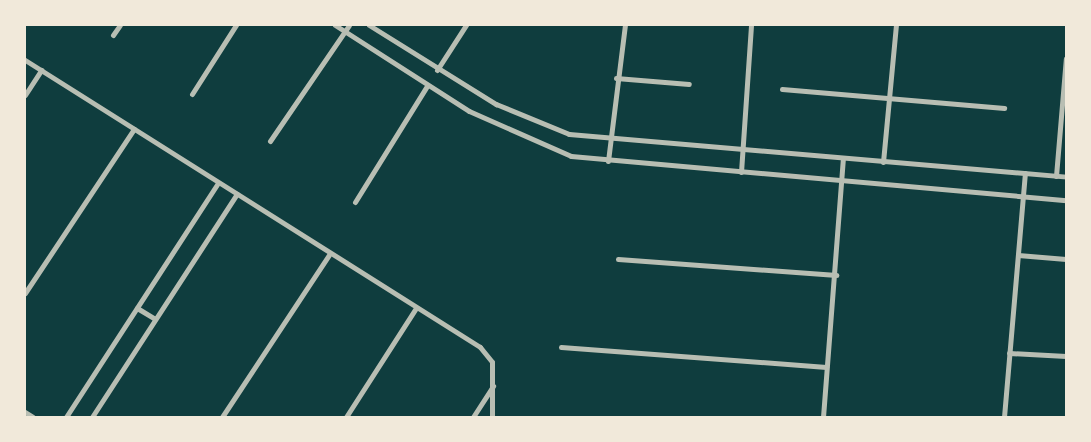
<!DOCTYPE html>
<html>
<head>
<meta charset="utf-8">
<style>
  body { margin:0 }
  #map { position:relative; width:1091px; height:442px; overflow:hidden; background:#0f3d3e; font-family:"Varela Round",sans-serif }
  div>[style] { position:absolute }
  .minor>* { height:5px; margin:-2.5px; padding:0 2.5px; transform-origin:2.5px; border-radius:2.5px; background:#b8beb3 }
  span { translate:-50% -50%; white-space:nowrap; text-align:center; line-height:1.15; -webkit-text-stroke:5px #f1e9da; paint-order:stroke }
  .frame { position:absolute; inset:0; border:26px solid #f1e9da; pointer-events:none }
</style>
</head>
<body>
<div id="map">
  <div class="minor">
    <div style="left:335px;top:25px;width:159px;rotate:32.7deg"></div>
    <div style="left:469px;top:111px;width:111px;rotate:23.8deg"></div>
    <div style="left:571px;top:156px;width:497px;rotate:5.1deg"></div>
    <div style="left:369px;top:25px;width:150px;rotate:31.9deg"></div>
    <div style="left:496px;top:104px;width:79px;rotate:22.3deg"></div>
    <div style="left:569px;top:134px;width:499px;rotate:4.9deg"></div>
    <div style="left:113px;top:35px;width:12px;rotate:-55deg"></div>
    <div style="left:25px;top:60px;width:538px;rotate:32.24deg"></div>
    <div style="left:480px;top:347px;width:19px;rotate:51deg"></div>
    <div style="left:492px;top:362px;width:55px;rotate:90deg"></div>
    <div style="left:437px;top:70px;width:54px;rotate:-57.2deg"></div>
    <div style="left:616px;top:78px;width:73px;rotate:4.7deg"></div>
    <div style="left:782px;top:89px;width:223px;rotate:4.9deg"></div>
    <div style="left:192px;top:94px;width:82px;rotate:-57.5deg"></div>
    <div style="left:25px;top:95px;width:30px;rotate:-57deg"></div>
    <div style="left:270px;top:141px;width:140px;rotate:-55.7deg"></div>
    <div style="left:608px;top:161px;width:137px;rotate:-82.9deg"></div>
    <div style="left:883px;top:162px;width:138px;rotate:-84.6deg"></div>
    <div style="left:741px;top:172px;width:147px;rotate:-86.1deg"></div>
    <div style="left:1056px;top:176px;width:118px;rotate:-85.2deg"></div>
    <div style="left:355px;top:202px;width:137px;rotate:-58.2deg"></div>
    <div style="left:1018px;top:255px;width:48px;rotate:4.8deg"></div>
    <div style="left:618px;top:259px;width:219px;rotate:4.2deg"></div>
    <div style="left:25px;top:293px;width:197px;rotate:-56.4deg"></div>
    <div style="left:137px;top:308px;width:21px;rotate:31deg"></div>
    <div style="left:561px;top:347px;width:266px;rotate:4.3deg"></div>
    <div style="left:1009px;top:353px;width:57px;rotate:3deg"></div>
    <div style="left:25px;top:412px;width:9px;rotate:32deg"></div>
    <div style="left:66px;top:417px;width:279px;rotate:-57deg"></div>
    <div style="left:92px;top:417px;width:266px;rotate:-57deg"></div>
    <div style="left:222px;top:417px;width:194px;rotate:-56.6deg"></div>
    <div style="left:346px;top:417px;width:130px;rotate:-57.3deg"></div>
    <div style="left:473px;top:417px;width:37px;rotate:-57deg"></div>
    <div style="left:823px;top:417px;width:259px;rotate:-85.6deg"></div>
    <div style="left:1004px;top:417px;width:245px;rotate:-85.1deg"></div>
  </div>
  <div class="frame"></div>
</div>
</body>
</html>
